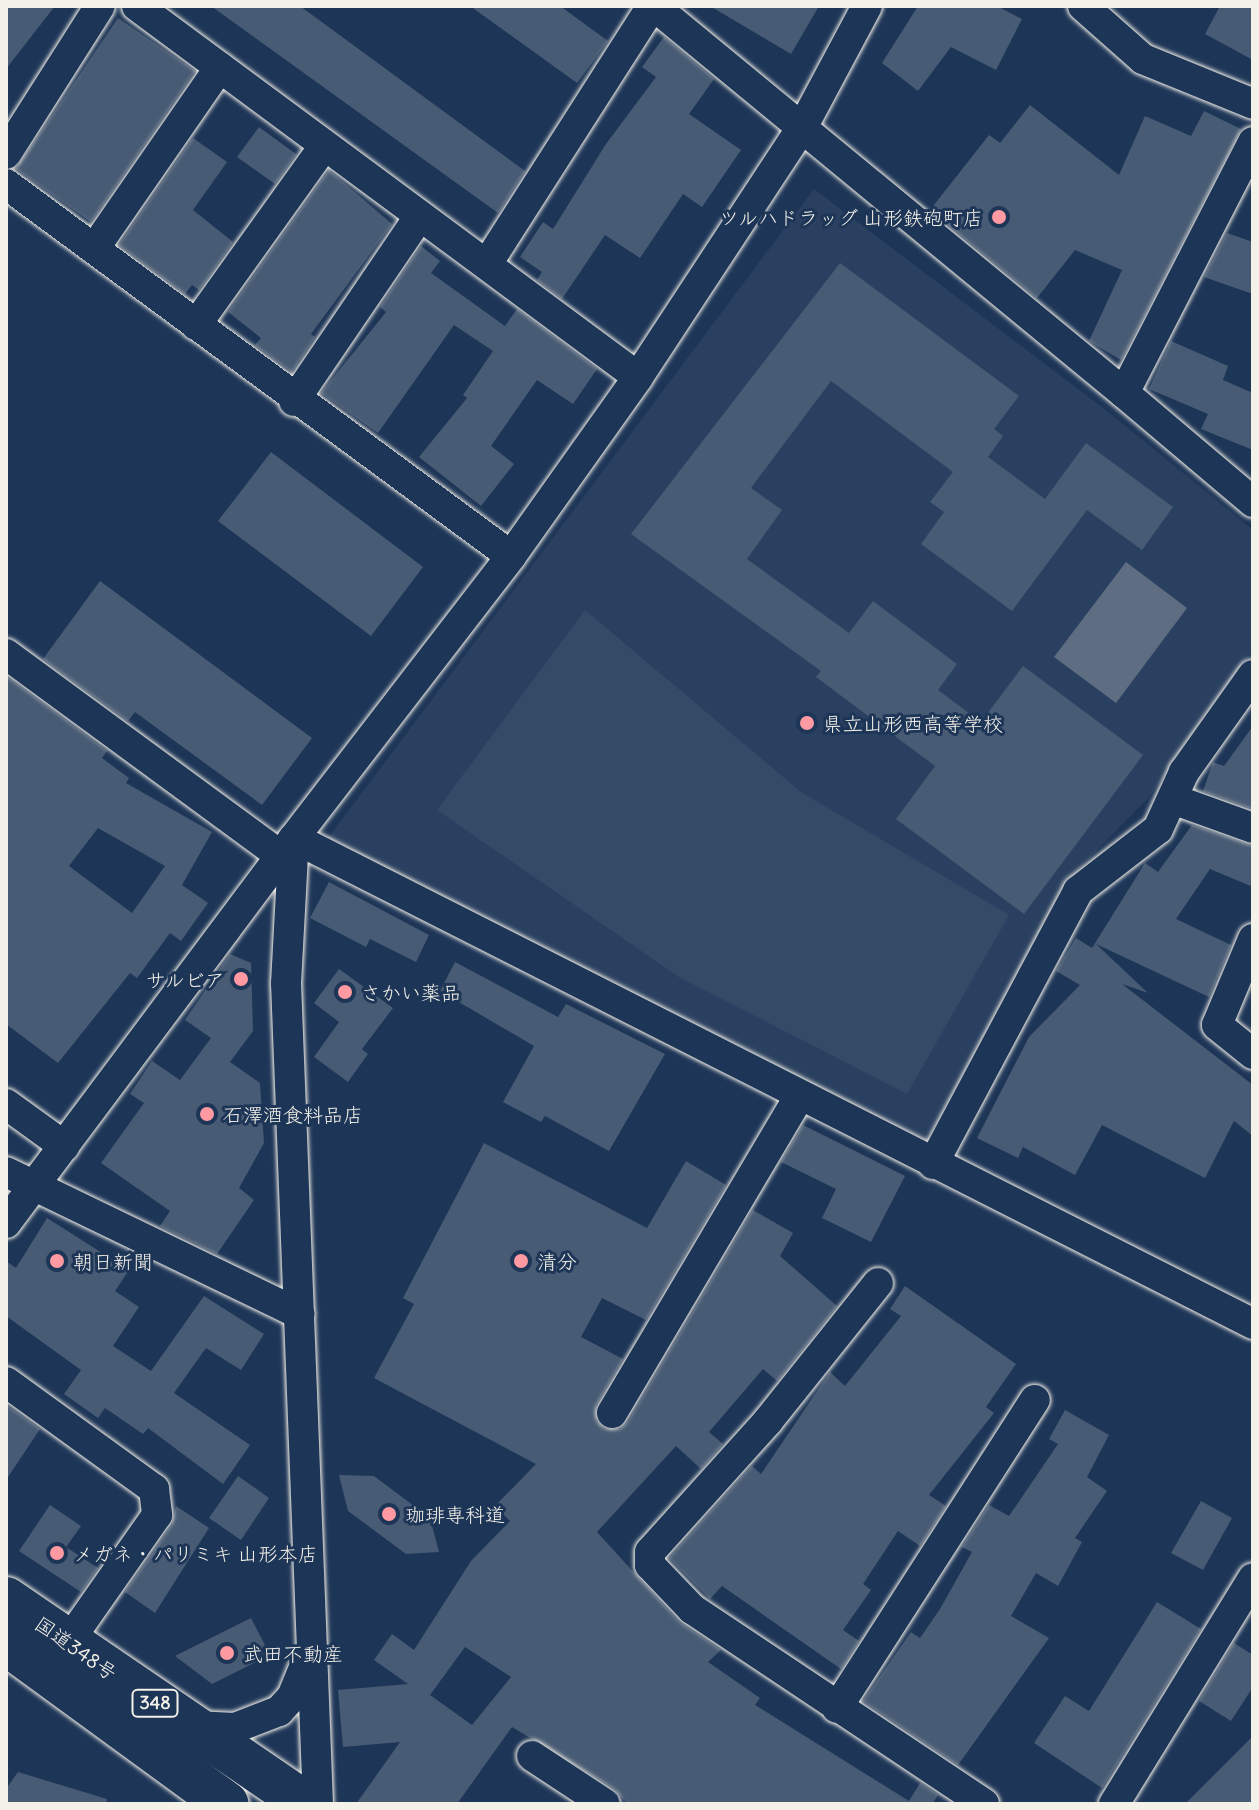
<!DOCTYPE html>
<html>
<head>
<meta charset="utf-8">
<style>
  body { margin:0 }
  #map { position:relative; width:1259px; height:1810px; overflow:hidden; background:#1d3557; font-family:Delius,"Klee One",sans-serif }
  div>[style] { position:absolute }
  .built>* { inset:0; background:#2a4060 }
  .green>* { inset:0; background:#354a67 }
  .water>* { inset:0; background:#5e6d82 }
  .building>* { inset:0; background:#485b74 }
  .roads { filter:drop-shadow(0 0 2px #f4f1e8) drop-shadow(0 0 2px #f4f1e8) }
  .minor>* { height:30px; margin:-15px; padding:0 15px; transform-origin:15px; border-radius:15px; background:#1d3557 }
  .highway>* { height:44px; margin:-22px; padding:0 22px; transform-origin:22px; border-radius:22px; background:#1d3557 }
  .dots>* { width:22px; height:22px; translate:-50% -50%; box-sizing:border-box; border:4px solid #1d3557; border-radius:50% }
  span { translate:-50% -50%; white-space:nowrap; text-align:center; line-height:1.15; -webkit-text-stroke:6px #1d3557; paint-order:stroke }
  .shield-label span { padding:2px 6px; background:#1d3557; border:2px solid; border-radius:6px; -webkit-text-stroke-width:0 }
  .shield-label { font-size:18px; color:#f4f1e8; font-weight:700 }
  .poi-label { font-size:20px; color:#f4f1e8 }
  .right { translate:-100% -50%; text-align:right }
  .left { translate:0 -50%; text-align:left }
  .street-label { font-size:20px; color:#f4f1e8 }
  .frame { position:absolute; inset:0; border:8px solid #f4f1e8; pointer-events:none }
</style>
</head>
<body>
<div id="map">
  <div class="built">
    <div style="clip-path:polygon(814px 189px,1106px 410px,1253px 530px,1253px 650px,1149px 797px,1077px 871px,924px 1144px,325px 842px)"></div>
  </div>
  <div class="green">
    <div style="clip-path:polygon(585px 610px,801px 792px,1009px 915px,907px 1094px,679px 977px,437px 810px)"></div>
  </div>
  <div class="water">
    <div style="clip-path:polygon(1126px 562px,1187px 608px,1116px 703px,1054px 657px)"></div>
  </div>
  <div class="building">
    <div style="clip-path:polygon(6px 6px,55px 6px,6px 69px)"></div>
    <div style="clip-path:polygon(211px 6px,300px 6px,525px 171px,498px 213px)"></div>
    <div style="clip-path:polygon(470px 6px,560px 6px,608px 41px,577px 83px)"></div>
    <div style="clip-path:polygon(710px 6px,819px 6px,791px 54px)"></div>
    <div style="clip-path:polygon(918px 6px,997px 6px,1022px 19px,996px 70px,951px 47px,918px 91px,882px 63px)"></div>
    <div style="clip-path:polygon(1220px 6px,1253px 6px,1253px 60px,1205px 34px)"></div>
    <div style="clip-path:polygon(118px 18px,195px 71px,91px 222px,16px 169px)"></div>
    <div style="clip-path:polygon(664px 37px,714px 79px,689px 114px,741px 150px,702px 207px,683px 194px,640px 258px,605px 235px,562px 299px,537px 280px,542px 272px,520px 257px,543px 222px,553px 229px,606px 144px,656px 77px,642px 67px)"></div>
    <div style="clip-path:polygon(1030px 105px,1119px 175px,1145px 116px,1191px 136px,1204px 111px,1241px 129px,1121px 360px,1089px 341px,1122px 270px,1075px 250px,1037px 298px,930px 210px,989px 135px,1000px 143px)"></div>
    <div style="clip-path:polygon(259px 127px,296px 154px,275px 184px,237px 157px)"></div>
    <div style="clip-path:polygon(193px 138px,227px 162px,193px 210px,233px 242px,199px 290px,192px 285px,185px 294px,119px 245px)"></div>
    <div style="clip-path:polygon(329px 170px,392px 224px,311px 334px,315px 337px,292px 372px,255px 345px,261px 338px,228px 312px)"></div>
    <div style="clip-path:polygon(1227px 233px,1253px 242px,1253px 294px,1204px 277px)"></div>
    <div style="clip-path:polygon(421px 246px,440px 261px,431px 273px,505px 326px,517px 309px,597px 369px,573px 404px,537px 380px,491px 446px,514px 464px,481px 506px,419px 457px,467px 398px,463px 395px,493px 351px,454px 325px,378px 433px,321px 393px,386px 312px,380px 307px)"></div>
    <div style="clip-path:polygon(840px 263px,1019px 396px,994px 429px,1003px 436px,988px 457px,1045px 499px,1086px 443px,1173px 507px,1142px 550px,1087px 510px,1012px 611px,921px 544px,944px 512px,930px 502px,953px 472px,831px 381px,751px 488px,782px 510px,747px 559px,849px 633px,873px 601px,957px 664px,938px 690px,981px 722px,1023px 666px,1143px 755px,1024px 914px,896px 819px,935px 766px,816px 677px,821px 671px,631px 534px)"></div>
    <div style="clip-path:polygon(1171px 341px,1228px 366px,1223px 380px,1253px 393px,1253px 450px,1201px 429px,1208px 414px,1149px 389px)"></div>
    <div style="clip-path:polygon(271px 452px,423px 567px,371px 636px,218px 521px)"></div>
    <div style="clip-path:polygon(100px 581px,312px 738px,262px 805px,135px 712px,128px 721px,43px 659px)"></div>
    <div style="clip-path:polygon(evenodd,6px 676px,107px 751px,102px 758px,129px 778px,126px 783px,212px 832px,182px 885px,208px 903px,181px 941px,170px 933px,137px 978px,130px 973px,58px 1063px,6px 1024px,6px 676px,98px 828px,165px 866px,132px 913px,69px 866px,98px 828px)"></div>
    <div style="clip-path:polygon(1253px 726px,1253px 809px,1203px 791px,1213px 762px,1224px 766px)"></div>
    <div style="clip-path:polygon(1192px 825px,1253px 846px,1253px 887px,1210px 869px,1176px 919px,1231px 945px,1209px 997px,1096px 944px,1148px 993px,1122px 984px,1253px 1085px,1253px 1136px,1234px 1121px,1205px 1178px,1102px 1125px,1075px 1175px,1023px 1147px,1018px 1158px,977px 1138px,1029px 1037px,1080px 985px,1056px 971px,1076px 938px,1092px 948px,1145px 863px,1158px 872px)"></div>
    <div style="clip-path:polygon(329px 882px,429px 935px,416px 962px,370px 939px,366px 947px,310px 918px)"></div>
    <div style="clip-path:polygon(230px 954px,251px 963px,253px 1031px,230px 1062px,260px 1083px,264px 1143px,239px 1188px,254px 1200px,217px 1254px,160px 1226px,170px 1211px,101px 1163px,144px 1103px,130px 1094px,152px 1061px,180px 1080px,211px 1038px,185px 1020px)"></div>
    <div style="clip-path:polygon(455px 962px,558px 1017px,566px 1004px,665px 1054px,609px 1151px,545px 1116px,541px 1122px,503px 1102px,534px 1046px,440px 991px)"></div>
    <div style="clip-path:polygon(339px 969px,393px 1008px,362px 1049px,368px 1054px,348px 1082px,314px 1057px,339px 1022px,314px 1003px)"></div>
    <div style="clip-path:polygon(803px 1125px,905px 1176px,871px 1242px,822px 1218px,836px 1189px,781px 1162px)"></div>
    <div style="clip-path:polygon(evenodd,484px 1143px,647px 1228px,686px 1161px,726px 1185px,646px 1320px,602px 1298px,581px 1337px,623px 1359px,596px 1405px,596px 1421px,604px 1429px,620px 1429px,628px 1422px,753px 1210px,793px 1233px,780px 1256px,837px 1306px,777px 1381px,763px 1369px,709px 1432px,723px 1444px,701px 1469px,676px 1446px,597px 1532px,679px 1622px,721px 1650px,708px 1662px,760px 1698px,755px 1705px,909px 1801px,920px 1783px,938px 1795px,932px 1804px,627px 1804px,615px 1789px,512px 1727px,457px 1804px,356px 1804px,400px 1742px,343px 1747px,338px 1690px,408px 1684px,374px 1660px,392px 1634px,414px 1650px,471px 1561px,510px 1521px,495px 1506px,536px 1464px,374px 1378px,414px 1304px,403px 1298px,484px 1143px,465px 1647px,511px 1677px,472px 1725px,430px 1695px,465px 1647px)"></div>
    <div style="clip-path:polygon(47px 1218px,129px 1270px,115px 1291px,139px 1307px,113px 1346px,151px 1371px,204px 1296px,264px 1334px,241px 1370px,206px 1348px,174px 1393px,250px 1445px,223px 1484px,148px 1428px,143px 1434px,105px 1408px,98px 1418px,64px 1394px,81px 1370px,6px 1316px,6px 1261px,16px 1268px)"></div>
    <div style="clip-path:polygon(905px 1286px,1016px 1364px,986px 1407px,994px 1413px,929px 1495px,946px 1506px,920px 1546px,898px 1531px,863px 1584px,871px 1590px,843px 1630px,859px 1641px,841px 1669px,722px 1586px,710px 1599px,669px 1558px,752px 1466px,761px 1474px,830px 1372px,845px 1386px,901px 1316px,890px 1309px)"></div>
    <div style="clip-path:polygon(6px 1405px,40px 1429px,6px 1480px)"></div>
    <div style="clip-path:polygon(1065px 1410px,1109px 1435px,1087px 1477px,1107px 1491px,1075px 1538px,1082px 1542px,1058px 1586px,1036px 1573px,1011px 1616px,1049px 1638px,958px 1765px,863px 1701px,911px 1632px,920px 1638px,940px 1609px,972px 1552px,962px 1547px,989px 1505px,1009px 1516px,1058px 1444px,1049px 1439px)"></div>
    <div style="clip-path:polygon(339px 1475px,374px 1476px,430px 1518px,439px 1552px,406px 1554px,348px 1511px)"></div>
    <div style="clip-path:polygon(238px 1476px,269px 1498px,241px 1540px,209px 1518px)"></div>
    <div style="clip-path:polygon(1201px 1501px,1232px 1518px,1203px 1570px,1171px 1553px)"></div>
    <div style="clip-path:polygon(50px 1505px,81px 1526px,66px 1547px,98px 1568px,81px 1592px,19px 1551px)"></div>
    <div style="clip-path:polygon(176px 1506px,209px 1528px,155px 1613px,125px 1592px,172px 1525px)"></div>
    <div style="clip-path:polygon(1157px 1602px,1201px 1629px,1102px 1788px,1034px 1743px,1065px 1696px,1089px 1711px)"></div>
    <div style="clip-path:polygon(251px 1618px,270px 1655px,212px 1684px,175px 1656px)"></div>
    <div style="clip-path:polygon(1234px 1643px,1253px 1655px,1253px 1687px,1231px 1721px,1199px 1701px)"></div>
    <div style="clip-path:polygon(1253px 1736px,1253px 1804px,1185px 1804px)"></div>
    <div style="clip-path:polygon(18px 1772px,107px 1799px,106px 1804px,6px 1804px,6px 1789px)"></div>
  </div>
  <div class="roads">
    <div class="minor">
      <div style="left:137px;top:6px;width:623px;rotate:36.52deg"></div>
      <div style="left:654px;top:6px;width:609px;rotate:39.47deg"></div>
      <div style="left:1083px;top:6px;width:80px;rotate:41.5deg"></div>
      <div style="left:1143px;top:59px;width:119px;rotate:22.2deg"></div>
      <div style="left:1253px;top:142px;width:282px;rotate:117.2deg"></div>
      <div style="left:1124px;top:393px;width:169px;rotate:40.2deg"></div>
      <div style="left:6px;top:154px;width:175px;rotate:-57.6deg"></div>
      <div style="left:6px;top:184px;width:627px;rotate:36.38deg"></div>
      <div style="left:94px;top:249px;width:221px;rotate:-55.3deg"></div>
      <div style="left:487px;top:264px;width:306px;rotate:-57.4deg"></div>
      <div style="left:196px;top:325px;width:220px;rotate:-54.4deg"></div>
      <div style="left:294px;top:401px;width:222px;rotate:-55.8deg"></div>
      <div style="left:6px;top:654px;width:340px;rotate:36.3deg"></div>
      <div style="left:1175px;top:800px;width:83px;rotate:19.7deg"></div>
      <div style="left:1253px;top:939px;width:93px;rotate:112.7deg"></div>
      <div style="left:1217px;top:1025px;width:46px;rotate:38.9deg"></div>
      <div style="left:6px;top:1104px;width:72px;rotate:35.9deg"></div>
      <div style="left:933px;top:1164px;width:309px;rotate:-62deg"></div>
      <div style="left:1078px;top:891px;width:101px;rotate:-37.8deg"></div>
      <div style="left:1158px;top:829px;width:63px;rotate:-65.5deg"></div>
      <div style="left:1184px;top:772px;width:119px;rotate:-54.6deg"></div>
      <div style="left:6px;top:1172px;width:326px;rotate:25.8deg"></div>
      <div style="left:6px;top:1223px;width:481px;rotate:-53.2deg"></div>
      <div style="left:294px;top:838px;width:1075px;rotate:26.87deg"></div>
      <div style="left:878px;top:1283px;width:176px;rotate:128.6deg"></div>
      <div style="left:768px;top:1421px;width:176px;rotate:132deg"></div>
      <div style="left:650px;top:1552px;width:13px;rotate:90deg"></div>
      <div style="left:650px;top:1565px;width:61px;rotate:46.3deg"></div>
      <div style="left:692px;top:1609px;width:351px;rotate:33.7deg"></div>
      <div style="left:6px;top:1382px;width:183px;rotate:35.9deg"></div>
      <div style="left:154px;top:1489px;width:26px;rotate:83deg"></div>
      <div style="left:157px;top:1515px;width:155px;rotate:125deg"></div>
      <div style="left:612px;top:1413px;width:367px;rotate:-59.4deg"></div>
      <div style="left:837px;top:1708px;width:366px;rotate:-57.3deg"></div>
      <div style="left:194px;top:1726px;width:41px;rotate:2.8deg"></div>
      <div style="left:235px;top:1728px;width:47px;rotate:-21.1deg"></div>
      <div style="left:279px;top:1711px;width:19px;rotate:-47deg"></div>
      <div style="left:292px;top:1697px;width:48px;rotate:-67.8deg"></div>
      <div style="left:532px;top:1756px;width:87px;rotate:33.3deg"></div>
      <div style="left:318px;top:1804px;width:821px;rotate:-92.23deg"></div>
      <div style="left:286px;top:984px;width:146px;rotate:-86.9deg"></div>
      <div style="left:294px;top:838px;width:356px;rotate:-52.4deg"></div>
      <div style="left:511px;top:556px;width:219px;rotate:-54.6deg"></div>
      <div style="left:638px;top:377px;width:300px;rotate:-56.7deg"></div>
      <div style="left:803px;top:126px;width:136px;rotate:-61.9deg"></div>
      <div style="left:1114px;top:1804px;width:265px;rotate:-58.4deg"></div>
    </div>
    <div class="highway">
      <div style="left:6px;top:1599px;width:363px;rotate:34.3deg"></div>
      <div style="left:6px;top:1643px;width:273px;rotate:36.1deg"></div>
    </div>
  </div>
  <div class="dots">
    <div style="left:999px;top:217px;background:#ff9aa2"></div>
    <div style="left:807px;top:723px;background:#ff9aa2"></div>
    <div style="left:241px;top:979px;background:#ff9aa2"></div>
    <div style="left:345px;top:992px;background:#ff9aa2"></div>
    <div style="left:207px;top:1114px;background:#ff9aa2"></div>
    <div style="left:57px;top:1261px;background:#ff9aa2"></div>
    <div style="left:521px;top:1261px;background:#ff9aa2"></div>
    <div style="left:389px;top:1514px;background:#ff9aa2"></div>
    <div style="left:57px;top:1553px;background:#ff9aa2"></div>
    <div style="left:227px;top:1653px;background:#ff9aa2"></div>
  </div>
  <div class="shield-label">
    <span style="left:155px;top:1703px">348</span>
  </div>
  <div class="poi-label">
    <span class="right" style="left:983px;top:217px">ツルハドラッグ 山形鉄砲町店</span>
    <span class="left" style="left:823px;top:723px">県立山形西高等学校</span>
    <span class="right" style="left:225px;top:979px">サルビア</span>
    <span class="left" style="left:361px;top:992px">さかい薬品</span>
    <span class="left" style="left:223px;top:1114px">石澤酒食料品店</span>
    <span class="left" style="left:73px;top:1261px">朝日新聞</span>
    <span class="left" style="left:537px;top:1261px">清分</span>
    <span class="left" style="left:405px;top:1514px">珈琲専科道</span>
    <span class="left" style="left:73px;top:1553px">メガネ・パリミキ 山形本店</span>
    <span class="left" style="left:243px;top:1653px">武田不動産</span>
  </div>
  <div class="street-label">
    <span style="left:76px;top:1648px;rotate:35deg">国道348号</span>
  </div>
  <div class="frame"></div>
</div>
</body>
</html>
